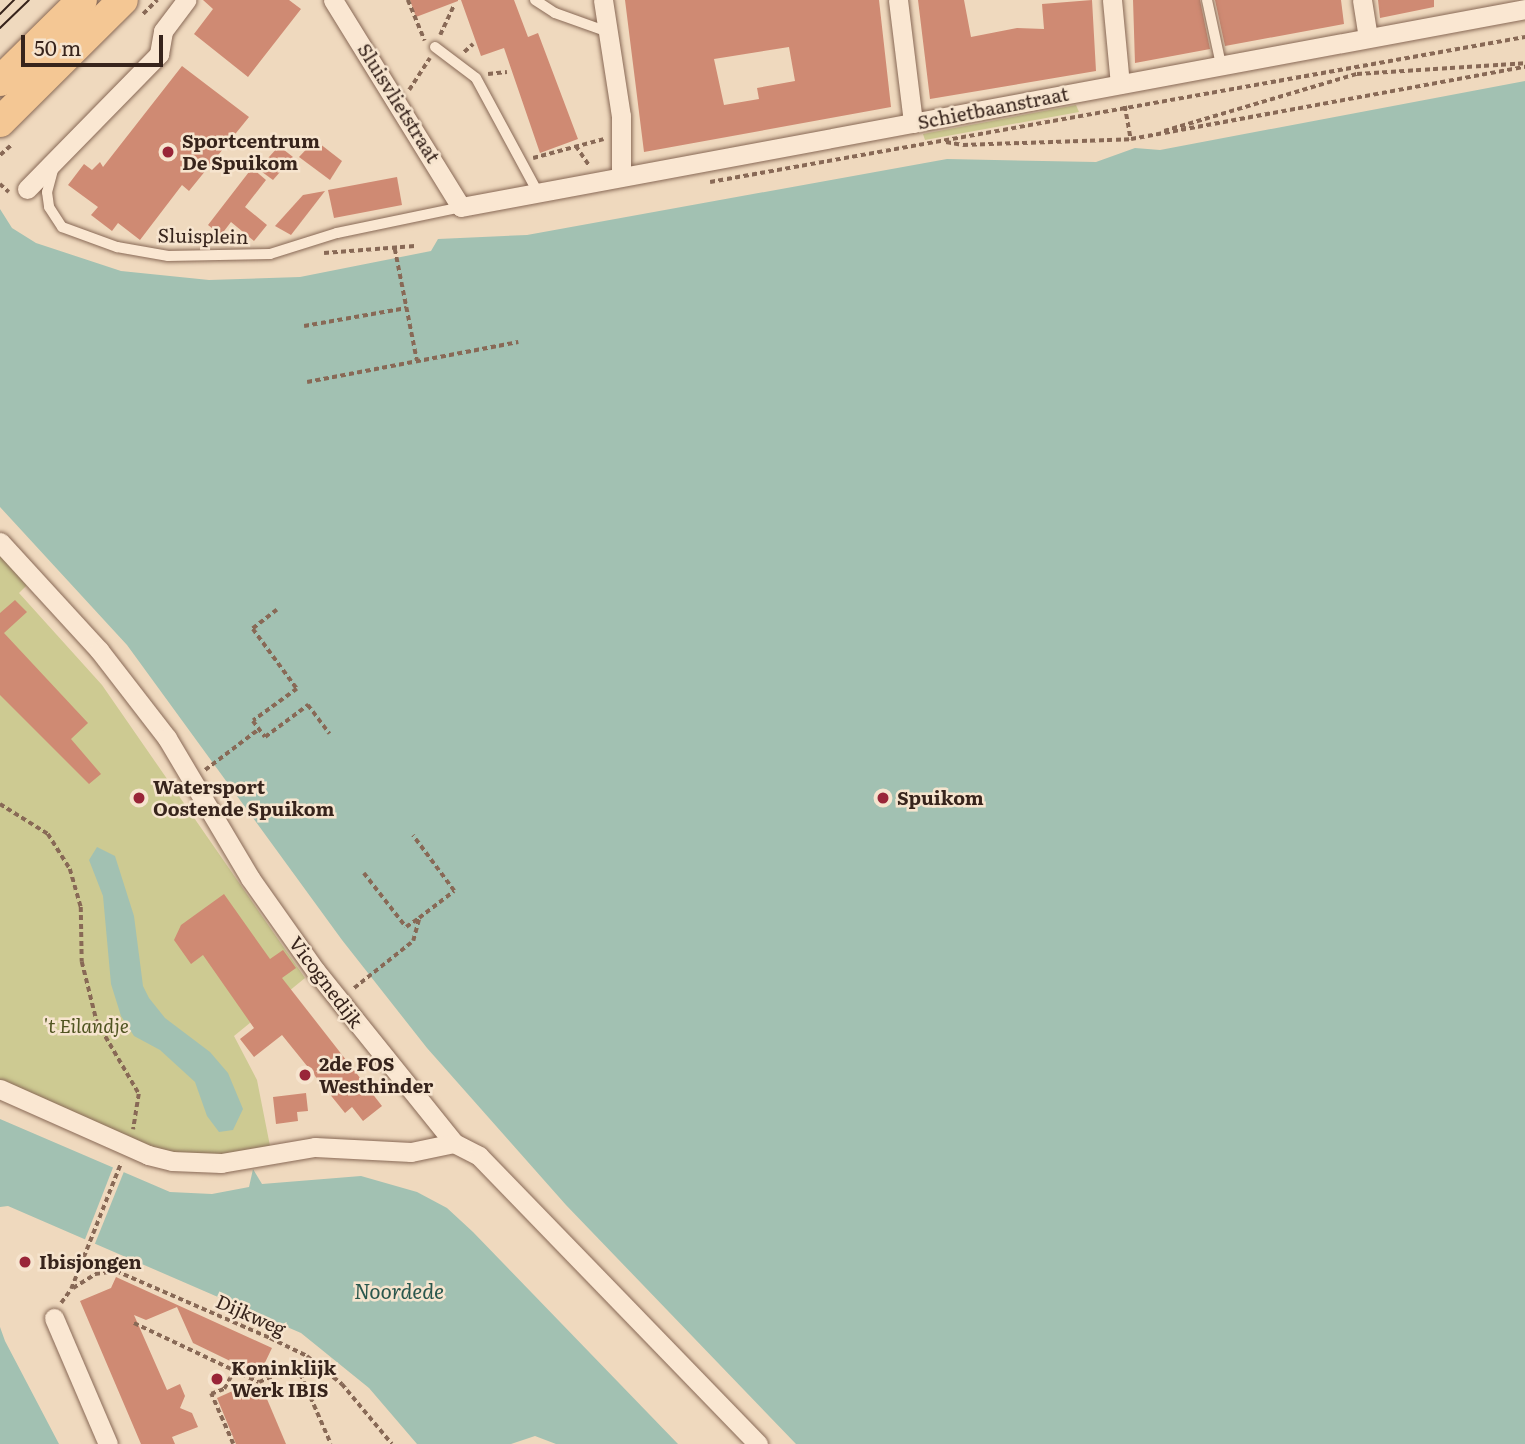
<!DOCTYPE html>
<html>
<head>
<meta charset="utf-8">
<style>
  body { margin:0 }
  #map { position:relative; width:1525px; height:1444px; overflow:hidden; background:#efd9be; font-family:Literata,serif }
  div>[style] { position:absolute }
  .green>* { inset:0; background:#cdca92 }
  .water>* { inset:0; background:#a2c1b2 }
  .pier>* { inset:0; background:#efd9be }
  .building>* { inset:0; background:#cf8a73 }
  .path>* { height:3.5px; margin-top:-1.75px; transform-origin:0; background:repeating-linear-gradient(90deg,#886956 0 5px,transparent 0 8.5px) }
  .roads { filter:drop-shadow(0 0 2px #886956) drop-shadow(0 0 2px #886956) }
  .lane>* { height:10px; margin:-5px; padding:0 5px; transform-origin:5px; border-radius:5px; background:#fae7d2 }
  .street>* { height:19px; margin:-9.5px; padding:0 9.5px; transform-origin:9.5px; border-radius:9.5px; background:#fae7d2 }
  .primary>* { height:30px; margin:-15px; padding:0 15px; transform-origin:15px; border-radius:15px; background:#f4c794 }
  .tram>* { height:2px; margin:-1px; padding:0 1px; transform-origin:1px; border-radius:1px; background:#37241c }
  .dots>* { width:19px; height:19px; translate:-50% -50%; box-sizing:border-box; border:4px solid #f6e4ce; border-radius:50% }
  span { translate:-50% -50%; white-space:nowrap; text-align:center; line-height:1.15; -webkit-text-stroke:5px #f6e4ce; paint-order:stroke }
  .street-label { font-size:19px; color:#37241c }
  .poi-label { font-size:19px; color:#37241c; font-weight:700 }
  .left { translate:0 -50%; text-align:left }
  .park-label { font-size:19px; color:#505421; font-style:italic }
  .water-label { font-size:21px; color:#2a574d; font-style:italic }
  .scale { position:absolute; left:21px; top:35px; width:142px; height:32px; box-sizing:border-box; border:4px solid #37241c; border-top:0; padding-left:9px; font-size:21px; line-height:24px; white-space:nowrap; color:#37241c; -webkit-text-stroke:5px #f6e4ce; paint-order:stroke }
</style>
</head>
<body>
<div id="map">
  <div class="green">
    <div style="clip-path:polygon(1076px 105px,1079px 112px,925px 140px,923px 134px)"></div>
    <div style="clip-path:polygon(0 553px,29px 583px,19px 593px,102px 685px,305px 978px,234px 1036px,257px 1080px,270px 1146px,211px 1158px,158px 1153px,0 1082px)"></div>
  </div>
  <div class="water">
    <div style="clip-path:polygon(1525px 81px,1525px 1444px,796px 1444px,566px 1205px,427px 1048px,342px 940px,127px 645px,0 507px,0 209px,12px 228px,36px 243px,121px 271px,209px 280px,300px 277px,431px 251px,438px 239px,527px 235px,947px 159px,1096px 162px,1135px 148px,1160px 150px)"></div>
    <div style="clip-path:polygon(97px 847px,115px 856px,134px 916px,143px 986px,149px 998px,165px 1018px,210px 1052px,228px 1073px,243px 1109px,233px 1130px,219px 1132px,207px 1116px,195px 1082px,160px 1050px,134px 1036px,121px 1016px,111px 984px,103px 896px,89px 860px)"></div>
    <div style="clip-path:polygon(0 1119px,170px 1192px,212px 1194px,249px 1187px,253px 1169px,262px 1184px,361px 1176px,417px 1192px,447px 1208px,473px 1232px,678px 1444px,556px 1444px,535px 1436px,511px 1444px,417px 1444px,369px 1388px,301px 1333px,8px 1206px,0 1207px)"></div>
    <div style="clip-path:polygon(0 1327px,5px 1341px,59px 1444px,0 1444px)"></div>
  </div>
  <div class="pier">
    <div style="clip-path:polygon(114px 1165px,125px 1169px,94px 1246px,84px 1242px)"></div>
  </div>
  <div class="building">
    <div style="clip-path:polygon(203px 0,289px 0,301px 9px,248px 77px,194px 34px,213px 9px)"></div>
    <div style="clip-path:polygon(410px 0,458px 0,458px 1px,416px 17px)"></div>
    <div style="clip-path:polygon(461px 0,514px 0,528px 37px,538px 33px,578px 139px,540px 153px,504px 48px,481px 56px)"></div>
    <div style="clip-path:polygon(evenodd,625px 0,879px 0,891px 107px,644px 152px,625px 0,789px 47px,795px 81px,757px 88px,759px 99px,724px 105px,714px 59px,789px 47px)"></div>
    <div style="clip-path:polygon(918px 0,964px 0,971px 37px,1017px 28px,1044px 29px,1042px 4px,1092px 0,1096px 71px,930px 99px)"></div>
    <div style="clip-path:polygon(1133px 0,1200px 0,1210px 49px,1135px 63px)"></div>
    <div style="clip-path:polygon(1215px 0,1341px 0,1344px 24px,1225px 46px)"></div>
    <div style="clip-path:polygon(1378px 0,1434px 0,1434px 7px,1380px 18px)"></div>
    <div style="clip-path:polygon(182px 66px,249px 117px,189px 191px,182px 185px,140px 240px,118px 223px,112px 231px,91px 215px,98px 207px,68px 185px,84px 164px,92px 170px,100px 162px,103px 167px)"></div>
    <div style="clip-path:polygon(315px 140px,342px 161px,330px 180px,299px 157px)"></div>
    <div style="clip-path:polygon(279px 146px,293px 157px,273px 180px,258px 169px)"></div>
    <div style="clip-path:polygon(252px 168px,266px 180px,245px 207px,267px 225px,254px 241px,231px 222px,221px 235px,208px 225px)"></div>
    <div style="clip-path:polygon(397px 177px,402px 205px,334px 218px,328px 190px)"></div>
    <div style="clip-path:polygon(325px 191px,291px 235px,275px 226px,303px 195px)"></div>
    <div style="clip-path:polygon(15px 600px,27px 612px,4px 633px,88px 723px,71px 739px,101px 774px,89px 784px,0 695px,0 613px)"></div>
    <div style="clip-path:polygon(224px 894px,270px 959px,283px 950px,296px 968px,282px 978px,382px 1106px,363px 1121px,352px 1107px,345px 1113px,282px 1035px,254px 1057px,240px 1039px,254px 1028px,203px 955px,191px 964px,174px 940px,181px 925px)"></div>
    <div style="clip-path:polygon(306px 1093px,308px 1111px,297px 1112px,298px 1121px,276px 1124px,273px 1097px)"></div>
    <div style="clip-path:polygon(116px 1277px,272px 1348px,259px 1375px,193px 1343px,177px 1307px,146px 1320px,134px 1315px,167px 1390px,180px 1384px,185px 1396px,180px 1408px,192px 1413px,198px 1427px,172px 1437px,175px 1444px,141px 1444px,80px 1301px,111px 1288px)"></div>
    <div style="clip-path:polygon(246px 1385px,264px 1392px,286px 1444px,236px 1444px,217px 1398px)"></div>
  </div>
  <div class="path">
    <div style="left:408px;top:0;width:44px;rotate:67.5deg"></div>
    <div style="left:143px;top:14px;width:20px;rotate:-45deg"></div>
    <div style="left:440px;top:35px;width:31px;rotate:-65deg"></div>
    <div style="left:464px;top:52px;width:12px;rotate:-42deg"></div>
    <div style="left:488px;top:74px;width:19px;rotate:-6deg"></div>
    <div style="left:409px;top:90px;width:38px;rotate:-57deg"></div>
    <div style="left:1125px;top:106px;width:34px;rotate:80deg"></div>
    <div style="left:1164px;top:131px;width:201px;rotate:-16.5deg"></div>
    <div style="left:1357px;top:74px;width:168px;rotate:-3.7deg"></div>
    <div style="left:946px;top:142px;width:17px;rotate:10deg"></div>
    <div style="left:963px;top:145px;width:168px;rotate:-2deg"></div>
    <div style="left:1131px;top:139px;width:401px;rotate:-10.4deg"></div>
    <div style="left:576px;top:146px;width:23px;rotate:56deg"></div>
    <div style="left:0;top:155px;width:15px;rotate:-42deg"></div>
    <div style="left:533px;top:158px;width:73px;rotate:-15deg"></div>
    <div style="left:710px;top:182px;width:828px;rotate:-10.09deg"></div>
    <div style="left:0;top:184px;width:12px;rotate:42deg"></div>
    <div style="left:395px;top:249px;width:113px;rotate:78.8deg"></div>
    <div style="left:324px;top:253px;width:91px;rotate:-4.4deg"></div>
    <div style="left:304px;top:326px;width:104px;rotate:-10deg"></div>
    <div style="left:307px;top:382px;width:215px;rotate:-10.7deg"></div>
    <div style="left:277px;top:610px;width:31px;rotate:142deg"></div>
    <div style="left:253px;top:629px;width:74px;rotate:53.7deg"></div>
    <div style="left:297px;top:689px;width:54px;rotate:144deg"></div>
    <div style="left:253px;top:721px;width:20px;rotate:53deg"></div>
    <div style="left:265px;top:737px;width:54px;rotate:-36.7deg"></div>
    <div style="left:308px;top:705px;width:36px;rotate:53deg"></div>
    <div style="left:205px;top:770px;width:68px;rotate:-37.2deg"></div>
    <div style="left:0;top:804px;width:57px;rotate:32deg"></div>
    <div style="left:48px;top:834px;width:41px;rotate:57.8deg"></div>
    <div style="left:70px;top:869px;width:40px;rotate:74deg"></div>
    <div style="left:81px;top:907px;width:55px;rotate:89deg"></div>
    <div style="left:82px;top:962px;width:62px;rotate:76deg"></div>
    <div style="left:97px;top:1022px;width:83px;rotate:59.7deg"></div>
    <div style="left:139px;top:1094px;width:36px;rotate:99deg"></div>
    <div style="left:364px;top:873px;width:68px;rotate:52.1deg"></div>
    <div style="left:406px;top:927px;width:16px;rotate:-35deg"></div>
    <div style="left:354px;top:988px;width:75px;rotate:-38.5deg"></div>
    <div style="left:413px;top:941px;width:24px;rotate:-75deg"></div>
    <div style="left:419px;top:918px;width:44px;rotate:-37.6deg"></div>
    <div style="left:454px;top:891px;width:69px;rotate:-126.7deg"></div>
    <div style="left:73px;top:1288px;width:26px;rotate:-32deg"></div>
    <div style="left:95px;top:1274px;width:21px;rotate:-8deg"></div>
    <div style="left:116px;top:1271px;width:168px;rotate:23.5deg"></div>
    <div style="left:270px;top:1338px;width:41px;rotate:25.9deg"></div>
    <div style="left:307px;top:1356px;width:45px;rotate:38.7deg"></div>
    <div style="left:342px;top:1384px;width:78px;rotate:50.2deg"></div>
    <div style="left:61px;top:1303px;width:17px;rotate:-54deg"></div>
    <div style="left:71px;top:1289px;width:136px;rotate:-68.4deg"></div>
    <div style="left:134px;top:1323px;width:138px;rotate:25.3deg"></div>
    <div style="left:259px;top:1382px;width:41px;rotate:-22.8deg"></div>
    <div style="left:297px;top:1366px;width:85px;rotate:66.4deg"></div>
    <div style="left:233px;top:1444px;width:55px;rotate:-113.7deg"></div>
    <div style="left:211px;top:1394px;width:14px;rotate:-21deg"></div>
    <div style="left:224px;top:1389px;width:18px;rotate:-61deg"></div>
  </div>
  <div class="roads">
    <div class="lane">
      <div style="left:535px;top:0;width:24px;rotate:33deg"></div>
      <div style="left:555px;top:13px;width:56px;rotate:19.7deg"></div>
      <div style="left:1207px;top:0;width:66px;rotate:77.8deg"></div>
      <div style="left:435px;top:47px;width:51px;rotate:37.1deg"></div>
      <div style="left:476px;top:78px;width:128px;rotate:61.6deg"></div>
      <div style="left:53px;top:170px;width:23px;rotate:105deg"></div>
      <div style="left:47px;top:192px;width:15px;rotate:82deg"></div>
      <div style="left:49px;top:207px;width:24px;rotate:57deg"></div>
      <div style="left:62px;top:227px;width:59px;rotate:20deg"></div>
      <div style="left:117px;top:247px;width:52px;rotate:10deg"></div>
      <div style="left:168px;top:256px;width:102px;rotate:-1.1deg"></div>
      <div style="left:270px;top:254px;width:70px;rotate:-17.4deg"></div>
      <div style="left:337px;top:233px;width:127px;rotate:-11.8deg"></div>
    </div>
    <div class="street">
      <div style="left:333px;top:0;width:243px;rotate:58.3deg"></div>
      <div style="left:461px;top:207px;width:1082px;rotate:-10.54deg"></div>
      <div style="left:603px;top:0;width:117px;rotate:81.2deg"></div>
      <div style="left:621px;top:116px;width:59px;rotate:90deg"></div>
      <div style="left:898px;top:0;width:124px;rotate:83deg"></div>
      <div style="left:1112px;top:0;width:84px;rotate:84.6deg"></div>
      <div style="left:1362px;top:0;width:37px;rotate:81deg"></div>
      <div style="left:27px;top:189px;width:189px;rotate:-45.6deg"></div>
      <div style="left:159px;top:54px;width:23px;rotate:-80deg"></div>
      <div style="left:163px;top:31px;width:39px;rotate:-53deg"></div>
      <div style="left:0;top:542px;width:147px;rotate:47.5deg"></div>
      <div style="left:99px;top:650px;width:111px;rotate:52.3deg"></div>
      <div style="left:167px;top:738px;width:163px;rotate:59.3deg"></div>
      <div style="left:250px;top:878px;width:113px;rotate:54.8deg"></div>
      <div style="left:315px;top:970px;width:222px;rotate:51.2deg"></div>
      <div style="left:454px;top:1143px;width:28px;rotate:27deg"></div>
      <div style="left:479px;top:1156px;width:401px;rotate:45.9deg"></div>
      <div style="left:0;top:1089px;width:162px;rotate:24deg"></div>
      <div style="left:148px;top:1155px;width:25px;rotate:14deg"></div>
      <div style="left:172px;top:1161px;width:49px;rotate:2.3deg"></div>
      <div style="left:221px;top:1163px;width:95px;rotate:-9.7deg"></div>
      <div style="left:315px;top:1147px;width:96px;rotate:3deg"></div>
      <div style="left:411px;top:1152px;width:44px;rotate:-11.8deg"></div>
      <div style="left:54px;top:1318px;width:137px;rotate:66.8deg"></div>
    </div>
    <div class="primary">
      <div style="left:0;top:81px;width:115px;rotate:-44.6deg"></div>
      <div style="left:0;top:122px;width:173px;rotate:-44.8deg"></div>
    </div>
  </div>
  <div class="tram">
    <div style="left:0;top:14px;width:20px;rotate:-45deg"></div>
    <div style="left:0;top:28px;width:40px;rotate:-44deg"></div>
  </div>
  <div class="dots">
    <div style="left:168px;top:152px;background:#992538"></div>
    <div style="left:139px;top:798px;background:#992538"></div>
    <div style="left:883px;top:798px;background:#992538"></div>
    <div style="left:305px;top:1075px;background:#992538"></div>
    <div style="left:25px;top:1262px;background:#992538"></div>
    <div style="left:217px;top:1379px;background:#992538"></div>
  </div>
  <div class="street-label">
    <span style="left:399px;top:103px;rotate:58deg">Sluisvlietstraat</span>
    <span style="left:993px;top:108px;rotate:-11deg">Schietbaanstraat</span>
    <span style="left:203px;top:236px;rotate:1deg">Sluisplein</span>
    <span style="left:326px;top:982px;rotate:53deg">Vicognedijk</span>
    <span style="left:251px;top:1315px;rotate:24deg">Dijkweg</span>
  </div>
  <div class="poi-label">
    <span class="left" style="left:182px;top:152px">Sportcentrum<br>De Spuikom</span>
    <span class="left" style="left:153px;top:798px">Watersport<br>Oostende Spuikom</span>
    <span class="left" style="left:897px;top:798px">Spuikom</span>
    <span class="left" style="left:319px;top:1075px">2de FOS<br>Westhinder</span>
    <span class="left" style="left:39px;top:1262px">Ibisjongen</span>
    <span class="left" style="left:231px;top:1379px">Koninklijk<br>Werk IBIS</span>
  </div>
  <div class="park-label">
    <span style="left:86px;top:1026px">'t Eilandje</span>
  </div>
  <div class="water-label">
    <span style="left:399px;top:1290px">Noordede</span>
  </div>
  <div class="scale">50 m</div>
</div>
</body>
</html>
